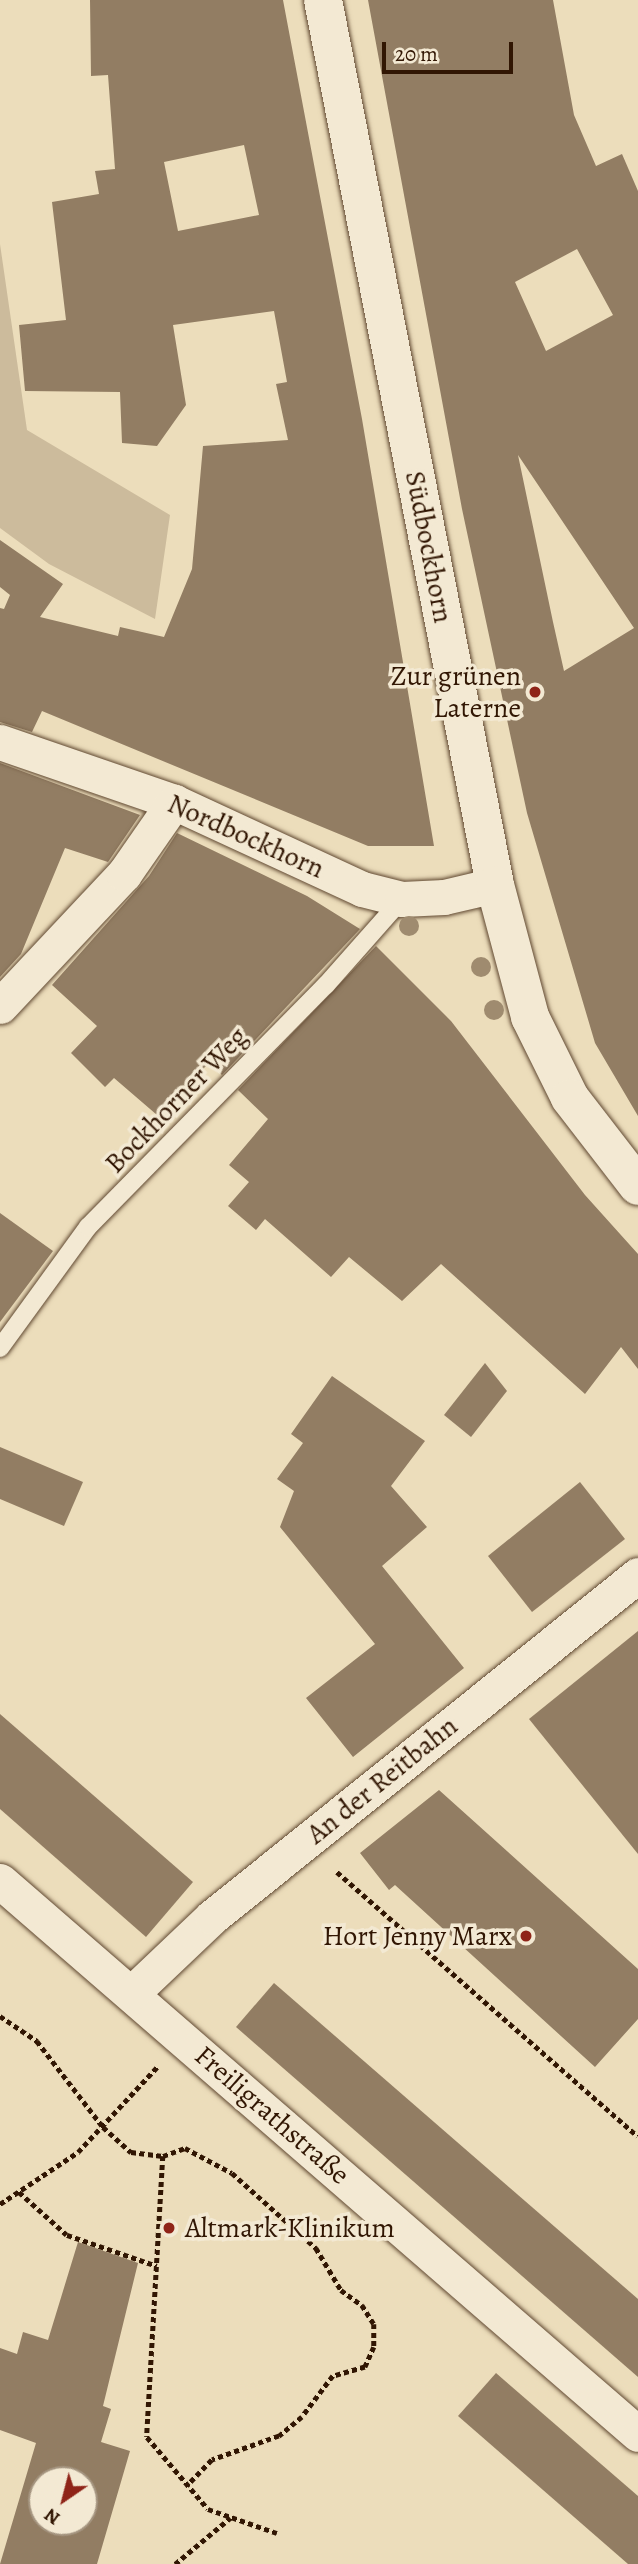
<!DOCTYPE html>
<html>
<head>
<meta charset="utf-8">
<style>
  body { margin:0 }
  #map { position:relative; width:638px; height:2564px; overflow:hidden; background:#ecddbb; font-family:Alegreya,serif }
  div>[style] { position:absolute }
  .green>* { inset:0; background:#ccbb9c }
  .building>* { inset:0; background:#927d63 }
  .path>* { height:4.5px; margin-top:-2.25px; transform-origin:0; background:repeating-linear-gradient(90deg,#311603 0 5px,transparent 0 8.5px) }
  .roads { filter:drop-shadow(0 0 2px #604831) drop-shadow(0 0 2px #604831) }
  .service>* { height:18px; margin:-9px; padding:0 9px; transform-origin:9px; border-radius:9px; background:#f3e9d3 }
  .minor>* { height:35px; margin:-17.5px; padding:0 17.5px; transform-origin:17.5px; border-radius:17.5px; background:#f3e9d3 }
  .tertiary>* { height:38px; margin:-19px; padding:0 19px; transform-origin:19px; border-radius:19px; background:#f3e9d3 }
  .trees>* { width:20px; height:20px; margin:-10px; border-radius:50%; background:#9f8b6f }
  .dots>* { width:19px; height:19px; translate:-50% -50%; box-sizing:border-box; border:4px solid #f3e9d3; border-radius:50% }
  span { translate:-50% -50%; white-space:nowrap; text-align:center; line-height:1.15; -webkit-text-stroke:7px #f3e9d3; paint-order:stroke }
  .street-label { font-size:28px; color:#311603 }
  .poi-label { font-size:28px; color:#311603 }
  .right { translate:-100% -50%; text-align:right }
  .left { translate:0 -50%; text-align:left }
  .north { position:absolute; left:28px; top:2466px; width:70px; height:70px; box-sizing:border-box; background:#f3e9d3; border:2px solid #a59580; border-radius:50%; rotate:215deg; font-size:19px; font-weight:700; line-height:28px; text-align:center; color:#311603 }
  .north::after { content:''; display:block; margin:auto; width:24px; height:32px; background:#8f2418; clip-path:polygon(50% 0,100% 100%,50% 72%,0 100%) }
  .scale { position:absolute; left:382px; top:42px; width:131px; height:32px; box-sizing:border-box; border:4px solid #311603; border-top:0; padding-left:9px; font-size:21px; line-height:24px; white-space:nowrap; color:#311603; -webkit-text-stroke:5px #f3e9d3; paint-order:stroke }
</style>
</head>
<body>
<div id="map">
  <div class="green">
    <div style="clip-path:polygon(0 244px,27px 430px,170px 515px,155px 619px,49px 564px,0 528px)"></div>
  </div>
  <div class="building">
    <div style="clip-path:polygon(evenodd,90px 0,283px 0,362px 419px,434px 846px,368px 846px,42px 711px,32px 732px,0 722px,0 608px,4px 609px,10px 595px,0 587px,0 540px,63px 584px,40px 617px,118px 636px,120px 627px,164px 637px,192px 569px,203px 446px,288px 440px,276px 384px,287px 382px,274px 311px,173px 325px,186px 405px,157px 446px,122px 443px,120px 392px,25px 391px,19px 325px,66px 320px,52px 202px,99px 194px,95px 171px,115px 169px,108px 75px,91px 76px,90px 0,244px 145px,259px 215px,178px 231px,164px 162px,244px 145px)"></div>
    <div style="clip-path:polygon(evenodd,368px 0,553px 0,574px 115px,596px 166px,622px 154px,638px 191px,638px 1116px,595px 1043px,527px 813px,462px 509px,368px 0,577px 249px,613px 315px,546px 351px,515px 282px,577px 249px,368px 0,518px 455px,634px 628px,564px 671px,553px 622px,518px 455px)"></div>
    <div style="clip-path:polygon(0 763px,140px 815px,108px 862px,65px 848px,21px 954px,0 977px)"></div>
    <div style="clip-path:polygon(177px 833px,307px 896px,360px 929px,222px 1075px,209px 1063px,157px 1115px,114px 1078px,105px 1087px,71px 1053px,97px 1026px,52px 985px,149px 876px)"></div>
    <div style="clip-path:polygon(376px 946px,451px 1021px,585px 1195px,638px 1254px,638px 1369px,621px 1347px,585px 1394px,441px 1264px,402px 1301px,349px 1257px,331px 1277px,265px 1219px,256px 1230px,228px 1206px,249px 1182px,229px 1165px,268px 1119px,238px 1090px)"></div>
    <div style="clip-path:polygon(0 1213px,53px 1251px,0 1322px)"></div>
    <div style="clip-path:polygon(485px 1363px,507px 1391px,471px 1437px,444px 1415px)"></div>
    <div style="clip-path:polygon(332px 1376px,425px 1441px,391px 1486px,427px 1527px,382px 1566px,464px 1668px,353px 1757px,306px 1698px,375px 1644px,280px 1527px,294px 1491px,277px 1479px,303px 1443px,291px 1434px)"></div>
    <div style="clip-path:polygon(0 1447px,83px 1482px,64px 1526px,0 1499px)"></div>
    <div style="clip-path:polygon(580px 1482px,625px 1539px,532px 1612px,488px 1556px)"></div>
    <div style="clip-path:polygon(638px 1631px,638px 1854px,529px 1719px)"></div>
    <div style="clip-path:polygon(0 1714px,193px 1882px,146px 1937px,0 1809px)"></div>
    <div style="clip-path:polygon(439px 1790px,638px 1969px,638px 2019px,595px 2067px,395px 1885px,389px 1890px,360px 1853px)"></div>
    <div style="clip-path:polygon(274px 1983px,638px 2299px,638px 2377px,236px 2027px)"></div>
    <div style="clip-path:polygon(evenodd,78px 2242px,138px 2263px,103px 2406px,111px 2409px,101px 2442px,130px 2451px,97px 2564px,0 2564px,36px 2443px,0 2430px,0 2348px,17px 2354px,23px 2332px,48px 2340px,78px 2242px,42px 2480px,84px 2480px,84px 2522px,42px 2522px,42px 2480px)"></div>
    <div style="clip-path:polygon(496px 2373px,638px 2496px,638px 2564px,628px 2564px,458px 2416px)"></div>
  </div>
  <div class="path">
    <div style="left:337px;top:1872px;width:400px;rotate:41.3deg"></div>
    <div style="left:0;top:2016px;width:45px;rotate:34deg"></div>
    <div style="left:37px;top:2041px;width:108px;rotate:52.5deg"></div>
    <div style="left:103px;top:2127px;width:38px;rotate:42deg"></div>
    <div style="left:131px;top:2152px;width:32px;rotate:7deg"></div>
    <div style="left:163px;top:2156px;width:23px;rotate:-20deg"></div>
    <div style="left:185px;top:2148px;width:53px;rotate:28deg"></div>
    <div style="left:232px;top:2173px;width:113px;rotate:41.8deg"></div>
    <div style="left:316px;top:2248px;width:49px;rotate:59.2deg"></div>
    <div style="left:341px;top:2290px;width:26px;rotate:36deg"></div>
    <div style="left:362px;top:2305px;width:22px;rotate:58deg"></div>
    <div style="left:374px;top:2324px;width:23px;rotate:90deg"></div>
    <div style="left:374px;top:2347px;width:22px;rotate:114deg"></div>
    <div style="left:365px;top:2367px;width:33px;rotate:164deg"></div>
    <div style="left:333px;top:2376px;width:51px;rotate:127.1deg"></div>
    <div style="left:302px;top:2417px;width:30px;rotate:140deg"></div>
    <div style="left:279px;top:2436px;width:71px;rotate:160.3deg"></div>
    <div style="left:212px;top:2460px;width:36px;rotate:134deg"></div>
    <div style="left:163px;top:2156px;width:281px;rotate:93.3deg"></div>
    <div style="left:147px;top:2437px;width:94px;rotate:49.7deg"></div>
    <div style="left:208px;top:2509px;width:73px;rotate:19.2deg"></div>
    <div style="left:19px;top:2192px;width:64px;rotate:41.9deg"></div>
    <div style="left:67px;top:2235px;width:95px;rotate:19deg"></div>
    <div style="left:0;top:2204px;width:94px;rotate:-33.7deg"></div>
    <div style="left:78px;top:2152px;width:116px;rotate:-47.1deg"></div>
    <div style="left:175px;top:2564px;width:72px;rotate:-39.9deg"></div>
  </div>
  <div class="roads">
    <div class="service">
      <div style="left:0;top:1348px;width:150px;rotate:-54deg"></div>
      <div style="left:88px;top:1227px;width:339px;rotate:-45.5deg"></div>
      <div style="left:326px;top:985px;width:115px;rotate:-48.5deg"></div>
    </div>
    <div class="minor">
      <div style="left:0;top:742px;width:184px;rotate:19deg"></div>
      <div style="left:174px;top:802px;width:207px;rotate:24.8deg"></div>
      <div style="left:362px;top:889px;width:41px;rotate:14deg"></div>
      <div style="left:402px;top:899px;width:42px;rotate:-2.7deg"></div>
      <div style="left:444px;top:897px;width:52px;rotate:-13.2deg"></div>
      <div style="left:0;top:1006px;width:181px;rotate:-46.8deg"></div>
      <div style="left:124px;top:874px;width:88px;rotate:-55.2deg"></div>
      <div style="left:0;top:1881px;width:844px;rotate:40.92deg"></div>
      <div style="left:132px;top:1993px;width:110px;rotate:-43.5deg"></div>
      <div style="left:212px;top:1917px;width:546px;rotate:-38.76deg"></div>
    </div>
    <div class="tertiary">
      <div style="left:323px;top:0;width:902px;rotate:79deg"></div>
      <div style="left:495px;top:885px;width:137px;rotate:75.1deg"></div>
      <div style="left:530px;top:1017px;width:90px;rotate:63.7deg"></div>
      <div style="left:570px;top:1098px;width:111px;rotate:52.3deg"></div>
    </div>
  </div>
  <div class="trees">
    <div style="left:409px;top:926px"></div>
    <div style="left:481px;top:967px"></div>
    <div style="left:494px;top:1010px"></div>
  </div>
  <div class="dots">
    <div style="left:535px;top:692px;background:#8f2418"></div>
    <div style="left:526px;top:1936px;background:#8f2418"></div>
    <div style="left:169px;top:2228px;background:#8f2418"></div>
  </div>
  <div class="street-label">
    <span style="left:429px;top:547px;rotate:79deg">Südbockhorn</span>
    <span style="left:246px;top:836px;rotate:24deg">Nordbockhorn</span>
    <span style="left:176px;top:1100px;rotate:-46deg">Bockhorner Weg</span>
    <span style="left:382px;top:1780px;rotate:-39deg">An der Reitbahn</span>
    <span style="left:272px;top:2115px;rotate:41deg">Freiligrathstraße</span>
  </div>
  <div class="poi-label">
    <span class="right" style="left:521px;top:692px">Zur grünen<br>Laterne</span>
    <span class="right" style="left:512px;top:1936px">Hort Jenny Marx</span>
    <span class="left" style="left:185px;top:2228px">Altmark-Klinikum</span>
  </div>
  <div class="north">N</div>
  <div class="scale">20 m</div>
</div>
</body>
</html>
